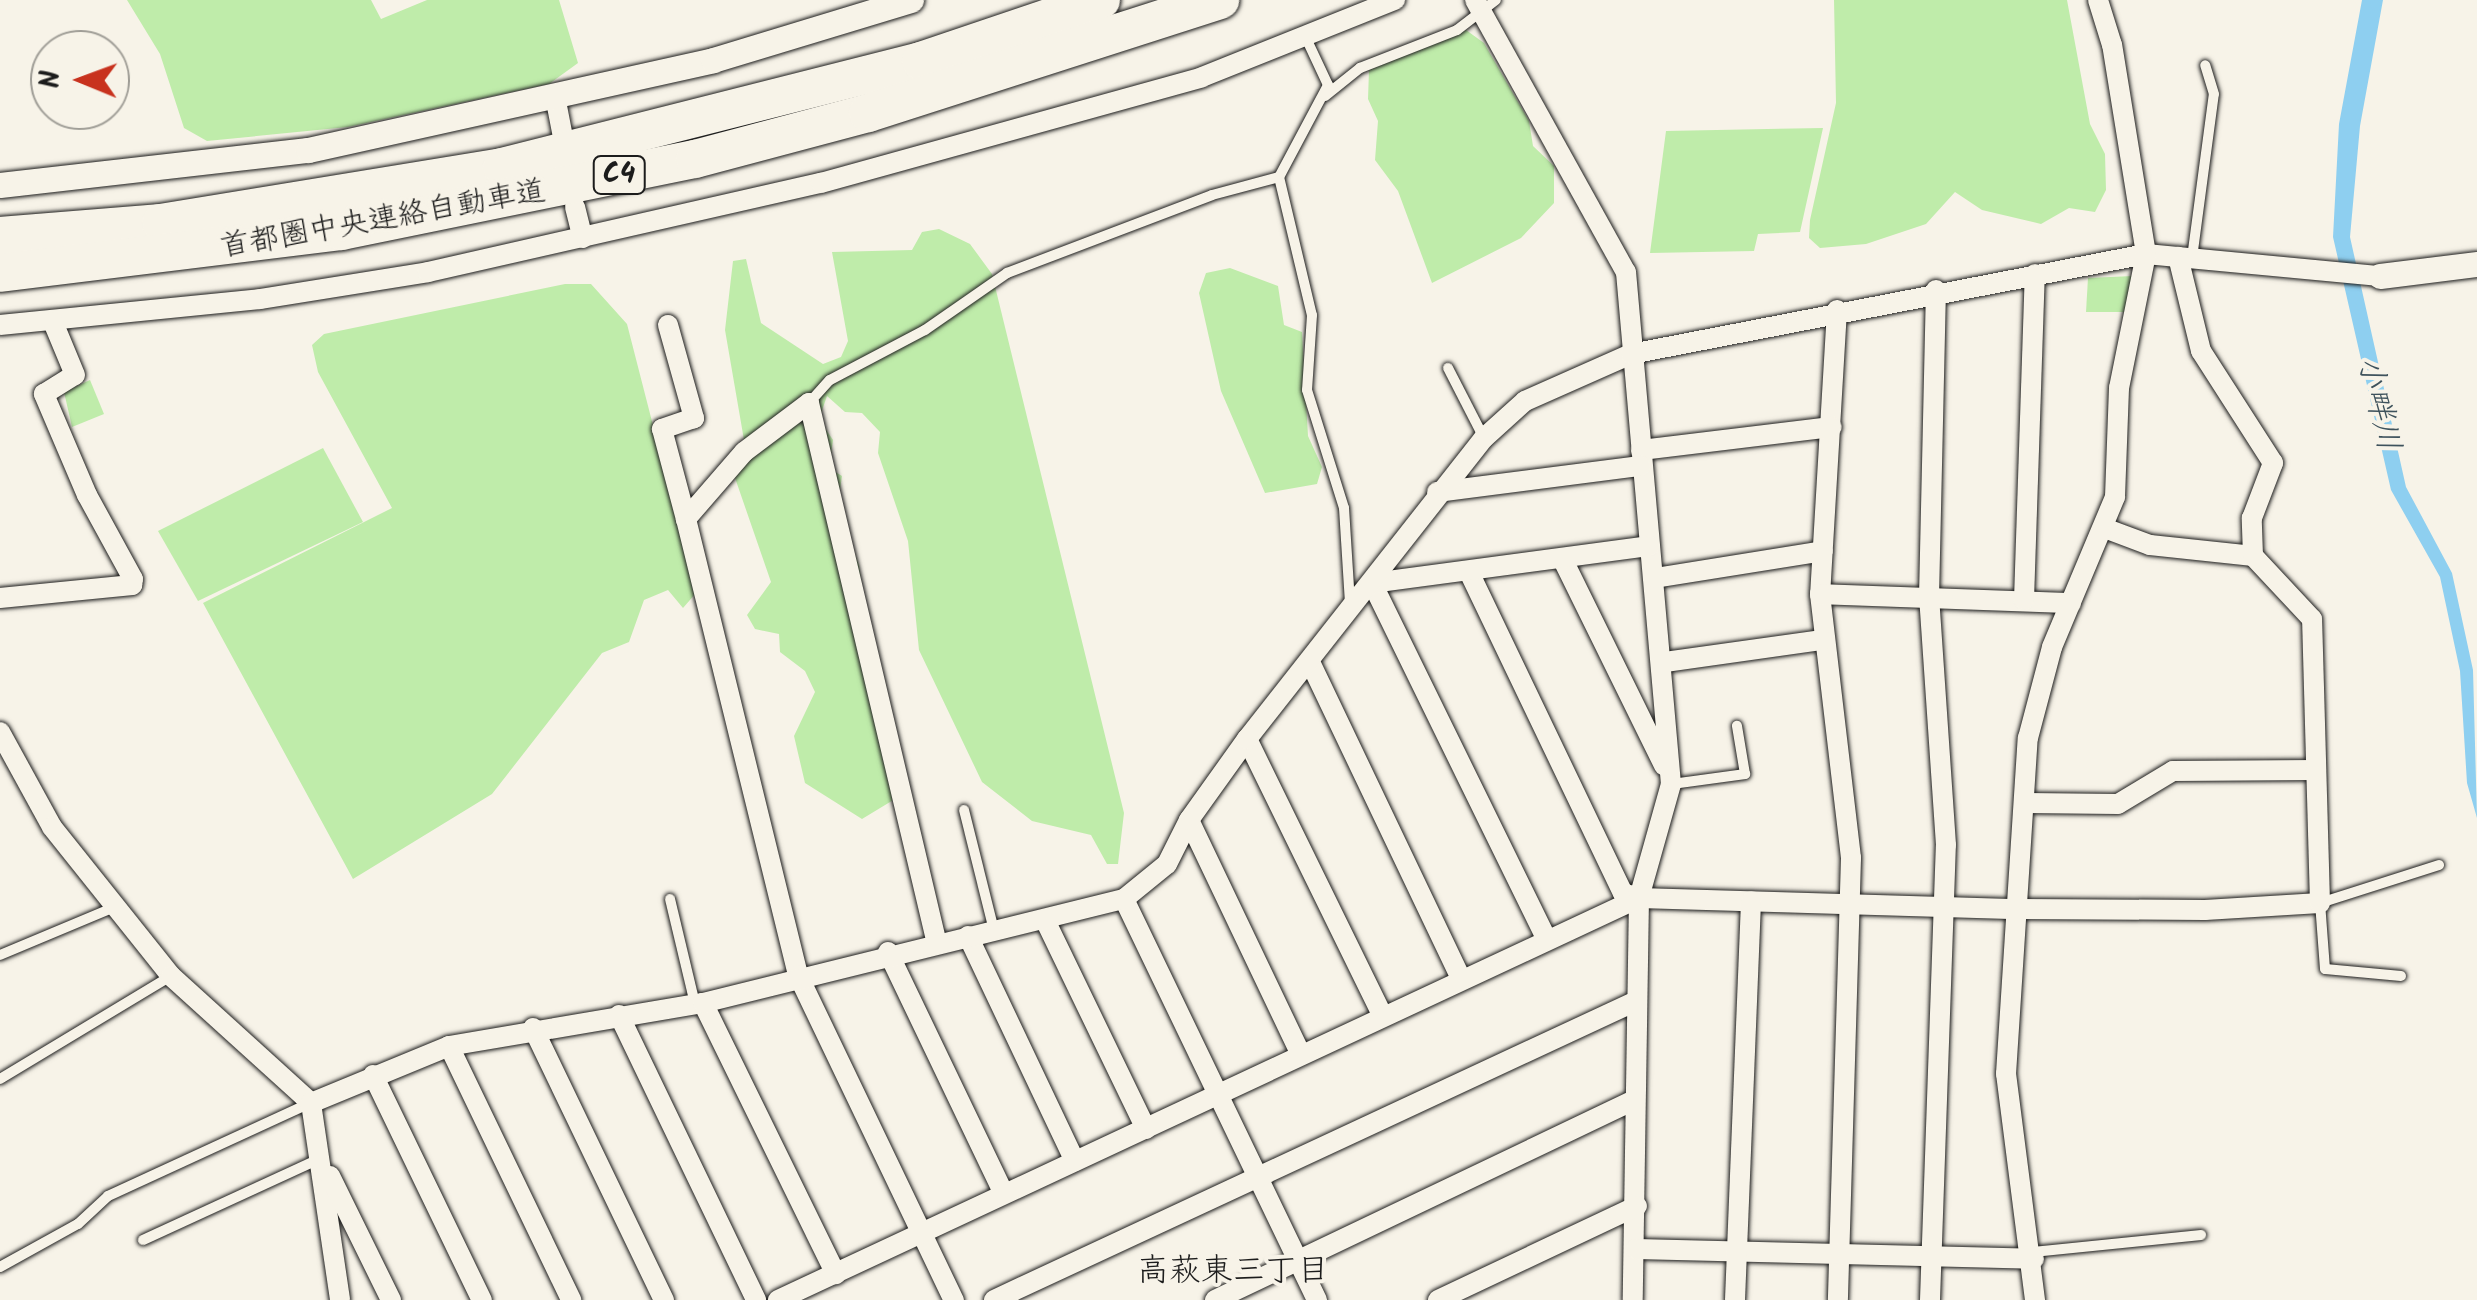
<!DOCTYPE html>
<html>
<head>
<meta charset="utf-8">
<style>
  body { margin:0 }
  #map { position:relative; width:2477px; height:1300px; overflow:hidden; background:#f7f3e8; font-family:Kalam,"Klee One",sans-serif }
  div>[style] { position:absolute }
  .green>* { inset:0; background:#bfecaa }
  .water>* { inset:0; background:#8ecff0 }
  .roads { filter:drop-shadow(0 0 2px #1c1c1c) drop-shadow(0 0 2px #1c1c1c) }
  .service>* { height:10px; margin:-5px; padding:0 5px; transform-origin:5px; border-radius:5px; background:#f7f3e8 }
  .minor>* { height:20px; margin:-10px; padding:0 10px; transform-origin:10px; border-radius:10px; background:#f7f3e8 }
  .tertiary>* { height:25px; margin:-12.5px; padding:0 12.5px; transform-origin:12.5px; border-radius:12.5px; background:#f7f3e8 }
  .motorway>* { height:38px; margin:-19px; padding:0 19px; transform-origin:19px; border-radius:19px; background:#f7f3e8 }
  span { translate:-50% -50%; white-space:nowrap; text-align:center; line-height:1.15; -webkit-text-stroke:8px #f7f3e8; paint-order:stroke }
  .shield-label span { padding:2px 8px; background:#f7f3e8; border:2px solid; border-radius:8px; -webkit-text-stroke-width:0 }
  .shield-label { font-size:28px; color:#1c1c1c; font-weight:700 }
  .street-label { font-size:30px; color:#1c1c1c }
  .water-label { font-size:32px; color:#3e525c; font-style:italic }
  .neighbourhood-label { font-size:32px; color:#1c1c1c }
  .north { position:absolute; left:30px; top:30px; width:100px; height:100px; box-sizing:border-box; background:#f7f3e8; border:2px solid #9f9d96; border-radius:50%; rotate:271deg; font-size:28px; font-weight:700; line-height:40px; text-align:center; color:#1c1c1c }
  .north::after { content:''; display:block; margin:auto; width:35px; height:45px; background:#c8321e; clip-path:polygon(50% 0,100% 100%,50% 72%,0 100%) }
</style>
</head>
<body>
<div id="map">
  <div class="green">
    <div style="clip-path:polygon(127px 0,371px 0,381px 19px,427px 0,559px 0,578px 63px,549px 84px,348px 127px,207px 141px,184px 128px,160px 54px)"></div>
    <div style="clip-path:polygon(1834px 0,2067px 0,2090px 124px,2105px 154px,2106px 190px,2095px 212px,2069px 208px,2041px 224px,1982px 210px,1955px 192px,1926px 224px,1866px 244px,1820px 248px,1809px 238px,1810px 220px,1836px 103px)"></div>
    <div style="clip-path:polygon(1466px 30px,1484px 43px,1529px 121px,1533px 146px,1554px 166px,1554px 203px,1521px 238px,1432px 283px,1398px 191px,1375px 160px,1378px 121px,1368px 99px,1369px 70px)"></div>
    <div style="clip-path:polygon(1823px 128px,1800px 232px,1758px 234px,1754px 251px,1650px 253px,1666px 131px)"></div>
    <div style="clip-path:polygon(939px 229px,970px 244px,992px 274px,1124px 813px,1118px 864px,1107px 864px,1091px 835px,1032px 821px,982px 782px,919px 650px,908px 541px,878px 453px,880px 432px,862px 413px,845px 412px,827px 396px,819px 419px,833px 440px,829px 468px,842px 476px,837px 510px,859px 565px,870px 646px,864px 677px,895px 799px,862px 819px,805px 783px,794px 736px,815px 692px,805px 671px,780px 652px,779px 634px,755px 629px,747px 615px,771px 582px,734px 475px,744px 440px,725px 330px,733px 261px,746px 259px,761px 323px,823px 364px,841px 357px,848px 341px,832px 252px,912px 250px,922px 232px)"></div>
    <div style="clip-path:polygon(1230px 268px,1278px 286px,1284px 325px,1302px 332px,1308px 436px,1322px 467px,1317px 484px,1265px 493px,1221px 391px,1199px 293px,1206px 273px)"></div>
    <div style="clip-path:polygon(2133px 276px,2129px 312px,2086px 312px,2088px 278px)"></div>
    <div style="clip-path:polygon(565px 284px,591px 284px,627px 324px,696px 593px,683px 608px,668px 590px,644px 600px,629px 642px,602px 653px,492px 794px,353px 879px,203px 603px,392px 508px,318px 372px,312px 345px,324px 334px)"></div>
    <div style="clip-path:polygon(90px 380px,104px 414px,72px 427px,64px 392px)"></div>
    <div style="clip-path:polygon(323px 448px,363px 522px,198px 601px,158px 531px)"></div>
  </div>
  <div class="water">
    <div style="clip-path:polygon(2362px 0,2383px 0,2360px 126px,2350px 237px,2406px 487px,2452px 573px,2473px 670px,2477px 818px,2467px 783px,2460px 671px,2440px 577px,2391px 490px,2333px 237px,2339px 124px)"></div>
  </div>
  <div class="roads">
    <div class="service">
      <div style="left:1306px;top:38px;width:52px;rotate:64.9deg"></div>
      <div style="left:1328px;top:85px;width:104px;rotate:118deg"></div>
      <div style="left:1279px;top:177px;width:142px;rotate:76.6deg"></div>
      <div style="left:1312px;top:315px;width:75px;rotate:93.8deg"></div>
      <div style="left:1307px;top:390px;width:124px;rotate:72.6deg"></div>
      <div style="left:1344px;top:508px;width:96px;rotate:86.4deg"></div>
      <div style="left:1325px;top:96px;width:45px;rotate:-38.7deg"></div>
      <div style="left:1360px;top:68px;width:104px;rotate:-21.4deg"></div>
      <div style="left:1457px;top:30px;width:49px;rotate:-37.6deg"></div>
      <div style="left:2192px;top:258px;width:165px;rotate:-82.4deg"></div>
      <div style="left:2214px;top:94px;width:30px;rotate:-107deg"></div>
      <div style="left:1448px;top:368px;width:79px;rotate:62.8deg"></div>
      <div style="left:809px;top:403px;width:31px;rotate:-48deg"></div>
      <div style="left:830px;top:380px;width:107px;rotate:-27.8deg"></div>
      <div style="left:925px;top:330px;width:100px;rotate:-34.8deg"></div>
      <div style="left:1007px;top:273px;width:219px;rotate:-20.8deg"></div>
      <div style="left:1212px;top:195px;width:69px;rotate:-15deg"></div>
      <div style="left:1672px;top:784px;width:74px;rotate:-7.8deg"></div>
      <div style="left:1745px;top:774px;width:49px;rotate:-99.5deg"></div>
      <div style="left:964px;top:810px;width:124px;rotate:76deg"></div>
      <div style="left:670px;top:899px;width:108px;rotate:76.6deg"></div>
      <div style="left:0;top:955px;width:125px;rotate:-22.7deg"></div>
      <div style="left:2401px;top:976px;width:76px;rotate:-174.7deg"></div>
      <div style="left:2325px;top:969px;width:66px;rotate:-94.3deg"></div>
      <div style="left:2320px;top:903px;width:125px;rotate:-17.7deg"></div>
      <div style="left:0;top:1079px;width:200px;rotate:-31.1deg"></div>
      <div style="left:143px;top:1240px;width:194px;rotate:-24.7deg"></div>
      <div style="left:2033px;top:1252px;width:169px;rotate:-5.8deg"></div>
      <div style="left:0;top:1267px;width:89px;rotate:-28.9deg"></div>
      <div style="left:78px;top:1224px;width:41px;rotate:-43deg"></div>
      <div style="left:108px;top:1196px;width:222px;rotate:-24.7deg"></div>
    </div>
    <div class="minor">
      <div style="left:1475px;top:0;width:311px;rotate:61deg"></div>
      <div style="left:1626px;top:272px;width:514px;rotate:84.98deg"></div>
      <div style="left:1671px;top:784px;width:118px;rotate:105.7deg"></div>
      <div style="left:1639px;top:898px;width:402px;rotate:90.9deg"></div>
      <div style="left:555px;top:96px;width:38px;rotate:79deg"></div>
      <div style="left:575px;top:207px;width:32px;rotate:76deg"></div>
      <div style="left:1837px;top:310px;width:285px;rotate:93.4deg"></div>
      <div style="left:1820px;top:594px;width:266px;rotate:83.3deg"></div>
      <div style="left:1851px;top:858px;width:442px;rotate:91.7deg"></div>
      <div style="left:0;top:325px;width:261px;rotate:-5.7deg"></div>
      <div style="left:260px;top:299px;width:170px;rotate:-9.1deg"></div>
      <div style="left:428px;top:272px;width:403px;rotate:-12.8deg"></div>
      <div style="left:821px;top:183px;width:395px;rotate:-15.5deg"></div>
      <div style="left:1202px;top:77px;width:208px;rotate:-21.8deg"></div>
      <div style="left:668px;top:325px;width:97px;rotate:74.4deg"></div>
      <div style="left:694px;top:418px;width:34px;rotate:161deg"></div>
      <div style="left:662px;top:429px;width:93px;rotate:75.1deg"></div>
      <div style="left:1641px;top:450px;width:192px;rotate:-6.9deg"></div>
      <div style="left:1437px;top:492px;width:205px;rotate:-7.3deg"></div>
      <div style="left:2107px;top:529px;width:46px;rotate:20.4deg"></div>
      <div style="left:2150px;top:545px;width:104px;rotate:6.1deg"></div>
      <div style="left:1563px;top:560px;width:229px;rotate:63.8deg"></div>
      <div style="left:1470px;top:574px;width:354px;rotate:64.4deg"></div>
      <div style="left:1623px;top:893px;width:17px;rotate:17deg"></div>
      <div style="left:1655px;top:578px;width:170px;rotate:-9.1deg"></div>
      <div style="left:1820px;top:594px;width:251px;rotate:2.1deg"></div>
      <div style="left:0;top:598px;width:133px;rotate:-5.6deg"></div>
      <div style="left:132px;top:585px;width:6px;rotate:-81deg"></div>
      <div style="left:133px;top:579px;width:96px;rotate:-118.7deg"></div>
      <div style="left:87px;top:495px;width:110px;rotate:-113.1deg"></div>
      <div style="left:44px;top:394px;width:36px;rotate:-32deg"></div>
      <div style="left:75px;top:375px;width:57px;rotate:-112.5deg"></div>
      <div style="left:2024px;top:600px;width:326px;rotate:-88.1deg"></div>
      <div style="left:1310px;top:662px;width:352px;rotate:64.5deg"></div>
      <div style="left:1665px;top:662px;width:159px;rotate:-8deg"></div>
      <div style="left:0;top:732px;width:108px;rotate:61.3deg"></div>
      <div style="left:52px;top:827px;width:191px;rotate:51.4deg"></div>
      <div style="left:171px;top:976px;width:189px;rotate:42.2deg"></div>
      <div style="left:311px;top:1103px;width:199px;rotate:81.6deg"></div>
      <div style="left:1247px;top:739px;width:309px;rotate:63.9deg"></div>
      <div style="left:2026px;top:803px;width:92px;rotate:0.6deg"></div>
      <div style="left:2118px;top:804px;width:64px;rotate:-31deg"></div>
      <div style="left:2173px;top:771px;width:142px;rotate:-0.4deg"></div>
      <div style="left:1189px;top:820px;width:260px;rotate:64.5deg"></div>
      <div style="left:1124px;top:899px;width:445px;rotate:64.3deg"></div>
      <div style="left:1045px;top:920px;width:232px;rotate:64.2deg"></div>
      <div style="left:968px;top:936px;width:249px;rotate:64.6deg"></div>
      <div style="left:1547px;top:940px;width:398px;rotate:-116.1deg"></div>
      <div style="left:1372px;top:583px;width:280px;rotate:-7.6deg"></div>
      <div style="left:937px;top:944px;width:556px;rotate:-103.31deg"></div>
      <div style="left:809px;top:403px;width:81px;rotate:143deg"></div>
      <div style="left:744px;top:452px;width:89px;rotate:130.9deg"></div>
      <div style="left:686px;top:519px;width:470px;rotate:76.2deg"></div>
      <div style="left:798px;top:975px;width:361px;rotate:64.4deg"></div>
      <div style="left:888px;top:952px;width:266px;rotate:64.4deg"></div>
      <div style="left:703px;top:1003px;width:302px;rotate:63.9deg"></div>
      <div style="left:619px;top:1015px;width:316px;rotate:64.3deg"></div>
      <div style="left:533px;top:1028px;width:302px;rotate:64.3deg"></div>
      <div style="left:449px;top:1046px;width:282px;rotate:64.3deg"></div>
      <div style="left:373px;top:1075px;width:250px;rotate:64.2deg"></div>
      <div style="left:311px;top:1103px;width:149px;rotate:-22.4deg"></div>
      <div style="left:449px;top:1046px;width:258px;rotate:-9.6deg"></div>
      <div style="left:703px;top:1003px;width:434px;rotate:-13.9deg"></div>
      <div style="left:1124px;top:899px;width:55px;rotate:-39.1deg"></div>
      <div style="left:1167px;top:864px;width:49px;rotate:-63.4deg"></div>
      <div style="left:1189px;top:820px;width:100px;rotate:-54.4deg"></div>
      <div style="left:1247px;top:739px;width:383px;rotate:-51.8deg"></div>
      <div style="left:1484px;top:438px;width:55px;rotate:-42.1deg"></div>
      <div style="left:1525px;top:401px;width:116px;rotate:-23.9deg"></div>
      <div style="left:1631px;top:354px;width:525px;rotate:-10.99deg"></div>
      <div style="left:2146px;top:254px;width:235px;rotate:5.4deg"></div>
      <div style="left:330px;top:1176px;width:138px;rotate:63.8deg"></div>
      <div style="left:1636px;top:1249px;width:398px;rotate:1.4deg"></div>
      <div style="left:778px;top:1300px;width:950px;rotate:-25.03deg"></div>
      <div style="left:1639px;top:898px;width:380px;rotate:1.7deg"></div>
      <div style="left:2019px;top:909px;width:186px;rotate:0.3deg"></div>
      <div style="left:2205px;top:910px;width:115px;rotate:-3.5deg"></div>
      <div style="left:2320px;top:903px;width:284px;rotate:-91.6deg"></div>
      <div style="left:2312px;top:619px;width:86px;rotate:-133.1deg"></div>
      <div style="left:2253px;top:556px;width:38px;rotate:-92deg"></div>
      <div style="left:2252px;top:518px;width:59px;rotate:-69.1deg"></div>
      <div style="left:2273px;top:463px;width:133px;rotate:-122.7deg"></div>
      <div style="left:2201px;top:351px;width:97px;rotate:-103.7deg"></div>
      <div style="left:994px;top:1300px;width:706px;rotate:-24.97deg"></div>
      <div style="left:1215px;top:1300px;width:465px;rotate:-25.5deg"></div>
      <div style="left:1438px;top:1300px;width:220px;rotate:-25.3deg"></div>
      <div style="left:1735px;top:1300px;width:399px;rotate:-87.7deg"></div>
      <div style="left:1930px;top:1300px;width:455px;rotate:-88deg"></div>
      <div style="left:1946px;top:845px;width:249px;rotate:-93.9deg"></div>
      <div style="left:1929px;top:597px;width:307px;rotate:-88.7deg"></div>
      <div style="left:2035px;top:1300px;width:228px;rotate:-97.3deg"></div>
      <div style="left:2006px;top:1074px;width:337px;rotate:-86.3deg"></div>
      <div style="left:2028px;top:738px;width:94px;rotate:-75.2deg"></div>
      <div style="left:2052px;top:647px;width:163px;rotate:-67.2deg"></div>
      <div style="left:2115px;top:497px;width:109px;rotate:-87.9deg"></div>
      <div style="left:2119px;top:388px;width:137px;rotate:-78.6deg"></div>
      <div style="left:2146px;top:254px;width:212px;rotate:-99.2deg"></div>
      <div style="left:2112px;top:45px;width:47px;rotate:-107.3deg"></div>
    </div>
    <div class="tertiary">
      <div style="left:0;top:185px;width:310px;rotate:-6.5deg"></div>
      <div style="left:308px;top:150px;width:415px;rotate:-12.5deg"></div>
      <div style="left:713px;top:60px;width:207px;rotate:-16.9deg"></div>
      <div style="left:2380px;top:276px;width:98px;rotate:-7.1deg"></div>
    </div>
    <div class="motorway">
      <div style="left:0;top:236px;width:162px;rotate:-4.6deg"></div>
      <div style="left:161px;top:223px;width:346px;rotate:-9.3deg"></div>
      <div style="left:502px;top:167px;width:432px;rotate:-14.2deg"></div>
      <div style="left:921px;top:61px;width:190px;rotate:-18.7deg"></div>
      <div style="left:0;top:273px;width:344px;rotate:-7deg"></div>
      <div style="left:341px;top:231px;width:361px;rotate:-11.5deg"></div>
      <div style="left:695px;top:159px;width:179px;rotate:-14.9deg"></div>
      <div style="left:868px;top:113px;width:370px;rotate:-17.8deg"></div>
    </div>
  </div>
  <div class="shield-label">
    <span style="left:619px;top:175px">C4</span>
  </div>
  <div class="street-label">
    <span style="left:383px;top:220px;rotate:-10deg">首都圏中央連絡自動車道</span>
  </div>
  <div class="water-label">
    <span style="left:2377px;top:404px;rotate:77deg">小畔川</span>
  </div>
  <div class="neighbourhood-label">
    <span style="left:1233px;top:1272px">高萩東三丁目</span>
  </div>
  <div class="north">N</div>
</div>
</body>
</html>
